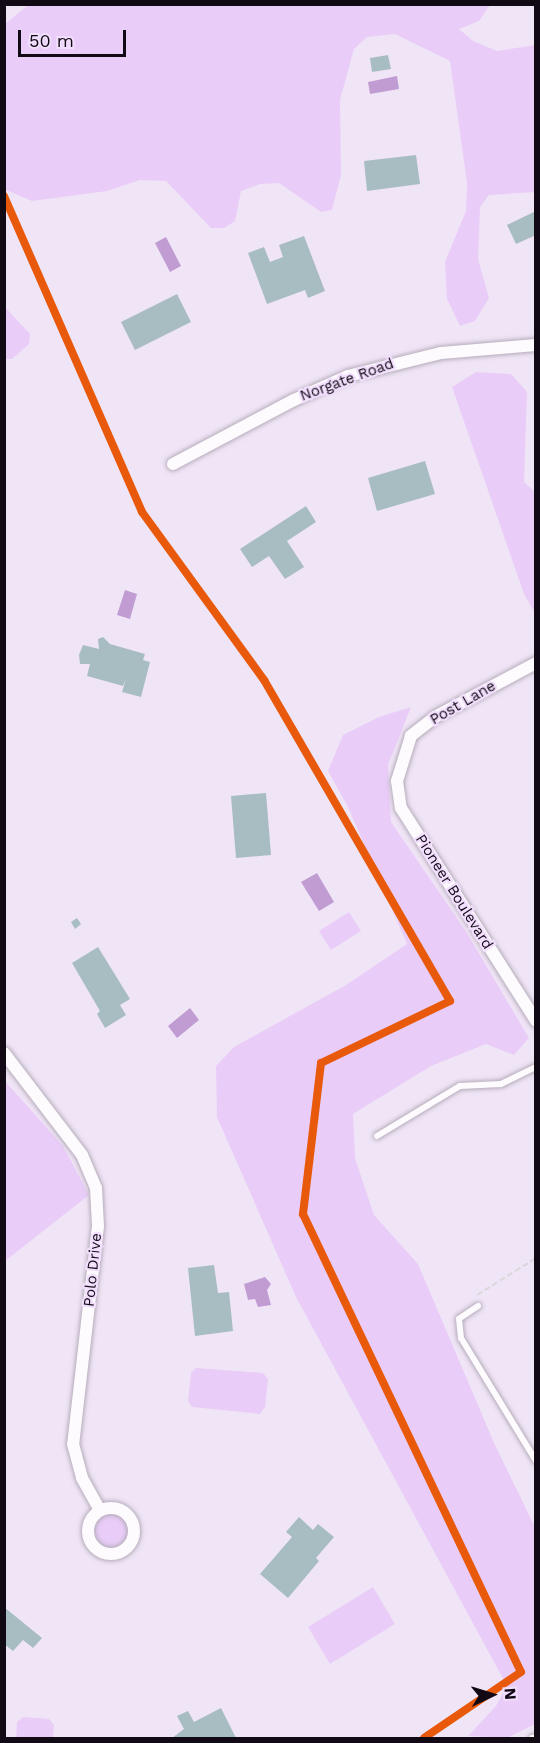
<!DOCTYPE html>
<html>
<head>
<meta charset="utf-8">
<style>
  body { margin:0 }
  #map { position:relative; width:540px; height:1743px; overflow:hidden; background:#f0e5f6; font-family:"Work Sans",sans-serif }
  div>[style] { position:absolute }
  .green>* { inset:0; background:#e9cdf8 }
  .round { border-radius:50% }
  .water>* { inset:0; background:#c09cd3 }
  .building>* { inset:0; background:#a8bdc2 }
  .path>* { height:2px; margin-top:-1px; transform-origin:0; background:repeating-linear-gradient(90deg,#dad7dc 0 6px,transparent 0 9px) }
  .roads { filter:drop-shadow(0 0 2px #b6adbb) drop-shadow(0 0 2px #b6adbb) }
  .service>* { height:6px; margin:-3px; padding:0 3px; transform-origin:3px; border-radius:3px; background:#fdfbfe }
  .minor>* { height:12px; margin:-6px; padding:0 6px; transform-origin:6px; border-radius:6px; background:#fdfbfe }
  .minor>.ring { margin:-6px; padding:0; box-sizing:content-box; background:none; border:12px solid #fdfbfe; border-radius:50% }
  .cycleway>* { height:8px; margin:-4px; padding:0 4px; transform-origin:4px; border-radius:4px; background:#e8590c }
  span { translate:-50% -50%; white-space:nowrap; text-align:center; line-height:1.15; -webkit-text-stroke:4.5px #f2defd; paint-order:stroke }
  .street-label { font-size:15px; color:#110a14 }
  .frame { position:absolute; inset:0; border:6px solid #110a14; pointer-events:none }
  .north { position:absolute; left:462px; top:1665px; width:60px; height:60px; -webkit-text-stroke:4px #f2defd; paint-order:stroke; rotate:86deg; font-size:16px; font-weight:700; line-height:24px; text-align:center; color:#110a14 }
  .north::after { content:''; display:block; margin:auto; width:21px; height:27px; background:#110a14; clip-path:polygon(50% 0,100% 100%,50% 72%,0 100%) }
  .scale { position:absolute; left:18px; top:30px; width:108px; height:27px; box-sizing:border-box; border:3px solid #110a14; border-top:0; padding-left:8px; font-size:18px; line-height:21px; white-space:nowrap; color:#110a14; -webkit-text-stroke:4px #f2defd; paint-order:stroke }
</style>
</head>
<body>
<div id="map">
  <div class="green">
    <div style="clip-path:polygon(28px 5px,490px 5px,479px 21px,459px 29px,473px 41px,497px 51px,535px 45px,536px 192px,489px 195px,480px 207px,478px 259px,489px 298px,475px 321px,460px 326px,447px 299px,445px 262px,466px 211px,467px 183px,450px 61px,395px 34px,367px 37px,354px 49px,340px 100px,341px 175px,332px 210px,321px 212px,279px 183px,260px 184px,241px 191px,235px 221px,224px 228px,211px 228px,166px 181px,140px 180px,107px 191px,32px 201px,6px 190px,5px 24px)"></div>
    <div style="clip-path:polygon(4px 306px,30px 334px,29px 344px,12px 359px,5px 359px)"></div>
    <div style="clip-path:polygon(476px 372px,511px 374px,527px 392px,524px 482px,535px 492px,535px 613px,524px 594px,452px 387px)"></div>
    <div style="clip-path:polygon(411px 707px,388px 765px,391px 822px,465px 930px,529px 1038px,514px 1055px,486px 1044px,431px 1066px,353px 1114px,355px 1158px,374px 1215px,418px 1264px,495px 1445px,535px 1527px,535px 1724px,507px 1738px,468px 1736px,496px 1706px,507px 1686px,296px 1297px,217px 1117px,216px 1066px,234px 1047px,346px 985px,407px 944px,348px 807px,328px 771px,343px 735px,379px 717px)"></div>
    <div style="clip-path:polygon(349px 912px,361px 931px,331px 950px,319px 931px)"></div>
    <div style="clip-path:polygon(4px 1080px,63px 1146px,89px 1195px,5px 1261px)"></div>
    <div style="clip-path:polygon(196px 1368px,263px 1373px,268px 1379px,265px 1407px,260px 1414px,192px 1407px,188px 1401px,191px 1373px)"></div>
    <div class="round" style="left:91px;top:1510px;width:40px;height:40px"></div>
    <div style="clip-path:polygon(373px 1587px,395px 1624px,330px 1664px,308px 1627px)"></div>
    <div style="clip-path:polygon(23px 1717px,49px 1719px,54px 1725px,53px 1738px,16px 1738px,17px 1722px)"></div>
  </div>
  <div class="water">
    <div style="clip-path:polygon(397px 76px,399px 89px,370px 94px,368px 82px)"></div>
    <div style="clip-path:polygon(166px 237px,181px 266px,170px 272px,155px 243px)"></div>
    <div style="clip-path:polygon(125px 590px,137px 594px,130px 619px,117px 615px)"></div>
    <div style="clip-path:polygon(317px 873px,334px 902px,319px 911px,301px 882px)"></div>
    <div style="clip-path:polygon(190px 1008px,199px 1020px,177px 1038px,168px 1026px)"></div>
    <div style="clip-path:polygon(265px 1277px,271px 1284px,267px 1290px,271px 1305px,258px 1307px,255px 1299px,248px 1300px,244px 1284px)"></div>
  </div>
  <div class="building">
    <div style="clip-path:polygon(388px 55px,391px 69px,372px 72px,370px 58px)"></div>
    <div style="clip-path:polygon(416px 155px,420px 184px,367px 191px,364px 161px)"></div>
    <div style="clip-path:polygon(536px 211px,536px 235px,516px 244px,507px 225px)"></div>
    <div style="clip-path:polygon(304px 236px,325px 291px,308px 298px,305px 290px,267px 304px,248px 253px,264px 247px,270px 262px,283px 257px,279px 245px)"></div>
    <div style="clip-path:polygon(177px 294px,191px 322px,135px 350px,121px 322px)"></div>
    <div style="clip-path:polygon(425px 461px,435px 494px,377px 511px,368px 478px)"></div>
    <div style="clip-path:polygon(306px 506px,316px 522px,287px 541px,304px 567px,285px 579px,269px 556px,252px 567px,240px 549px)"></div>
    <div style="clip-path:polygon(103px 637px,110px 644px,145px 654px,143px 660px,150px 662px,141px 697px,122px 692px,126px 679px,123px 686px,87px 676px,90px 664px,80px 664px,79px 655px,83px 645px,99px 649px,98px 639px)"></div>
    <div style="clip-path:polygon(266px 793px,271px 855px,236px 858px,231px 796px)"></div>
    <div style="clip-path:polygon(77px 918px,81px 924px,75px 929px,71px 922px)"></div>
    <div style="clip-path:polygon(98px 947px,130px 999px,120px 1005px,126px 1015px,105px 1028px,97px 1014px,100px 1011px,72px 963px)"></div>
    <div style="clip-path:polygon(214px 1265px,218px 1293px,229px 1292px,233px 1331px,195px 1336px,188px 1268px)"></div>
    <div style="clip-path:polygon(299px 1517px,313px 1530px,318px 1524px,334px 1537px,316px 1558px,319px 1561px,288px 1598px,260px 1574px,292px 1537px,286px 1532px)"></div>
    <div style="clip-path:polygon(4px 1607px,42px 1638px,33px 1648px,23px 1640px,13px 1651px,4px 1644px)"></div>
    <div style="clip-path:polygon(221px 1708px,236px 1738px,172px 1738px,184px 1729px,177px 1716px,188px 1711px,194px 1722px)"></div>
  </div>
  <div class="path">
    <div style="left:477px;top:1295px;width:70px;rotate:-32.1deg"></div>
  </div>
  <div class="roads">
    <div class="service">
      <div style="left:377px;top:1136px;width:97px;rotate:-31.1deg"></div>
      <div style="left:460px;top:1086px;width:41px;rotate:-2.8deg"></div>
      <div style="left:501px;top:1084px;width:39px;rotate:-26deg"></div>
      <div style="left:478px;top:1306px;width:23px;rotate:146deg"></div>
      <div style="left:459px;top:1319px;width:19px;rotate:84deg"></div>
      <div style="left:461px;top:1338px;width:144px;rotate:58.6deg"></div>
      <div style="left:532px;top:1738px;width:4px;rotate:-14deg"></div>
    </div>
    <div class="minor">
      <div style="left:173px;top:464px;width:137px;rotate:-27.9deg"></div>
      <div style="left:294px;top:400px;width:59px;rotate:-24deg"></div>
      <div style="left:348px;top:376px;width:96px;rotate:-13.9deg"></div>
      <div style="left:441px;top:353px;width:95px;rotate:-4.8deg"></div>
      <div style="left:536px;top:663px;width:115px;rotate:151.9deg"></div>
      <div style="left:435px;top:717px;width:31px;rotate:142deg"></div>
      <div style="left:411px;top:736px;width:47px;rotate:107.3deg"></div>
      <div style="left:397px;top:781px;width:27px;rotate:82deg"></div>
      <div style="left:401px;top:808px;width:252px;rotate:57.6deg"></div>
      <div style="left:4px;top:1053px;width:128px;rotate:52.6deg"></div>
      <div style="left:82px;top:1155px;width:36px;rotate:67deg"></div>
      <div style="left:96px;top:1188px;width:38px;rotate:87deg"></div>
      <div style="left:98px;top:1226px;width:219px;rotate:96.5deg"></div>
      <div style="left:73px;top:1444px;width:35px;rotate:75deg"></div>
      <div style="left:82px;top:1478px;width:37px;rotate:61deg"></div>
      <div class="ring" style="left:88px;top:1508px;width:34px;height:34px"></div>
    </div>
  </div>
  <div class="cycleway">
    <div style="left:4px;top:196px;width:345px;rotate:66.4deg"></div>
    <div style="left:142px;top:512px;width:208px;rotate:54deg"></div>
    <div style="left:264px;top:680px;width:371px;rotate:59.9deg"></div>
    <div style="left:450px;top:1001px;width:143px;rotate:154.3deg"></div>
    <div style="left:321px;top:1063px;width:152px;rotate:96.8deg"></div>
    <div style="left:303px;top:1214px;width:507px;rotate:64.55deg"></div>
    <div style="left:521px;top:1672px;width:117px;rotate:145.8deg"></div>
  </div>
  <div class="street-label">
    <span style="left:347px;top:380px;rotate:-20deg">Norgate Road</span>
    <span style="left:463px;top:703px;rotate:-30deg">Post Lane</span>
    <span style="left:454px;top:892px;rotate:58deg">Pioneer Boulevard</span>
    <span style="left:93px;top:1270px;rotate:-84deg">Polo Drive</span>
  </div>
  <div class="frame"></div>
  <div class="north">N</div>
  <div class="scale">50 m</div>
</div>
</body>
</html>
